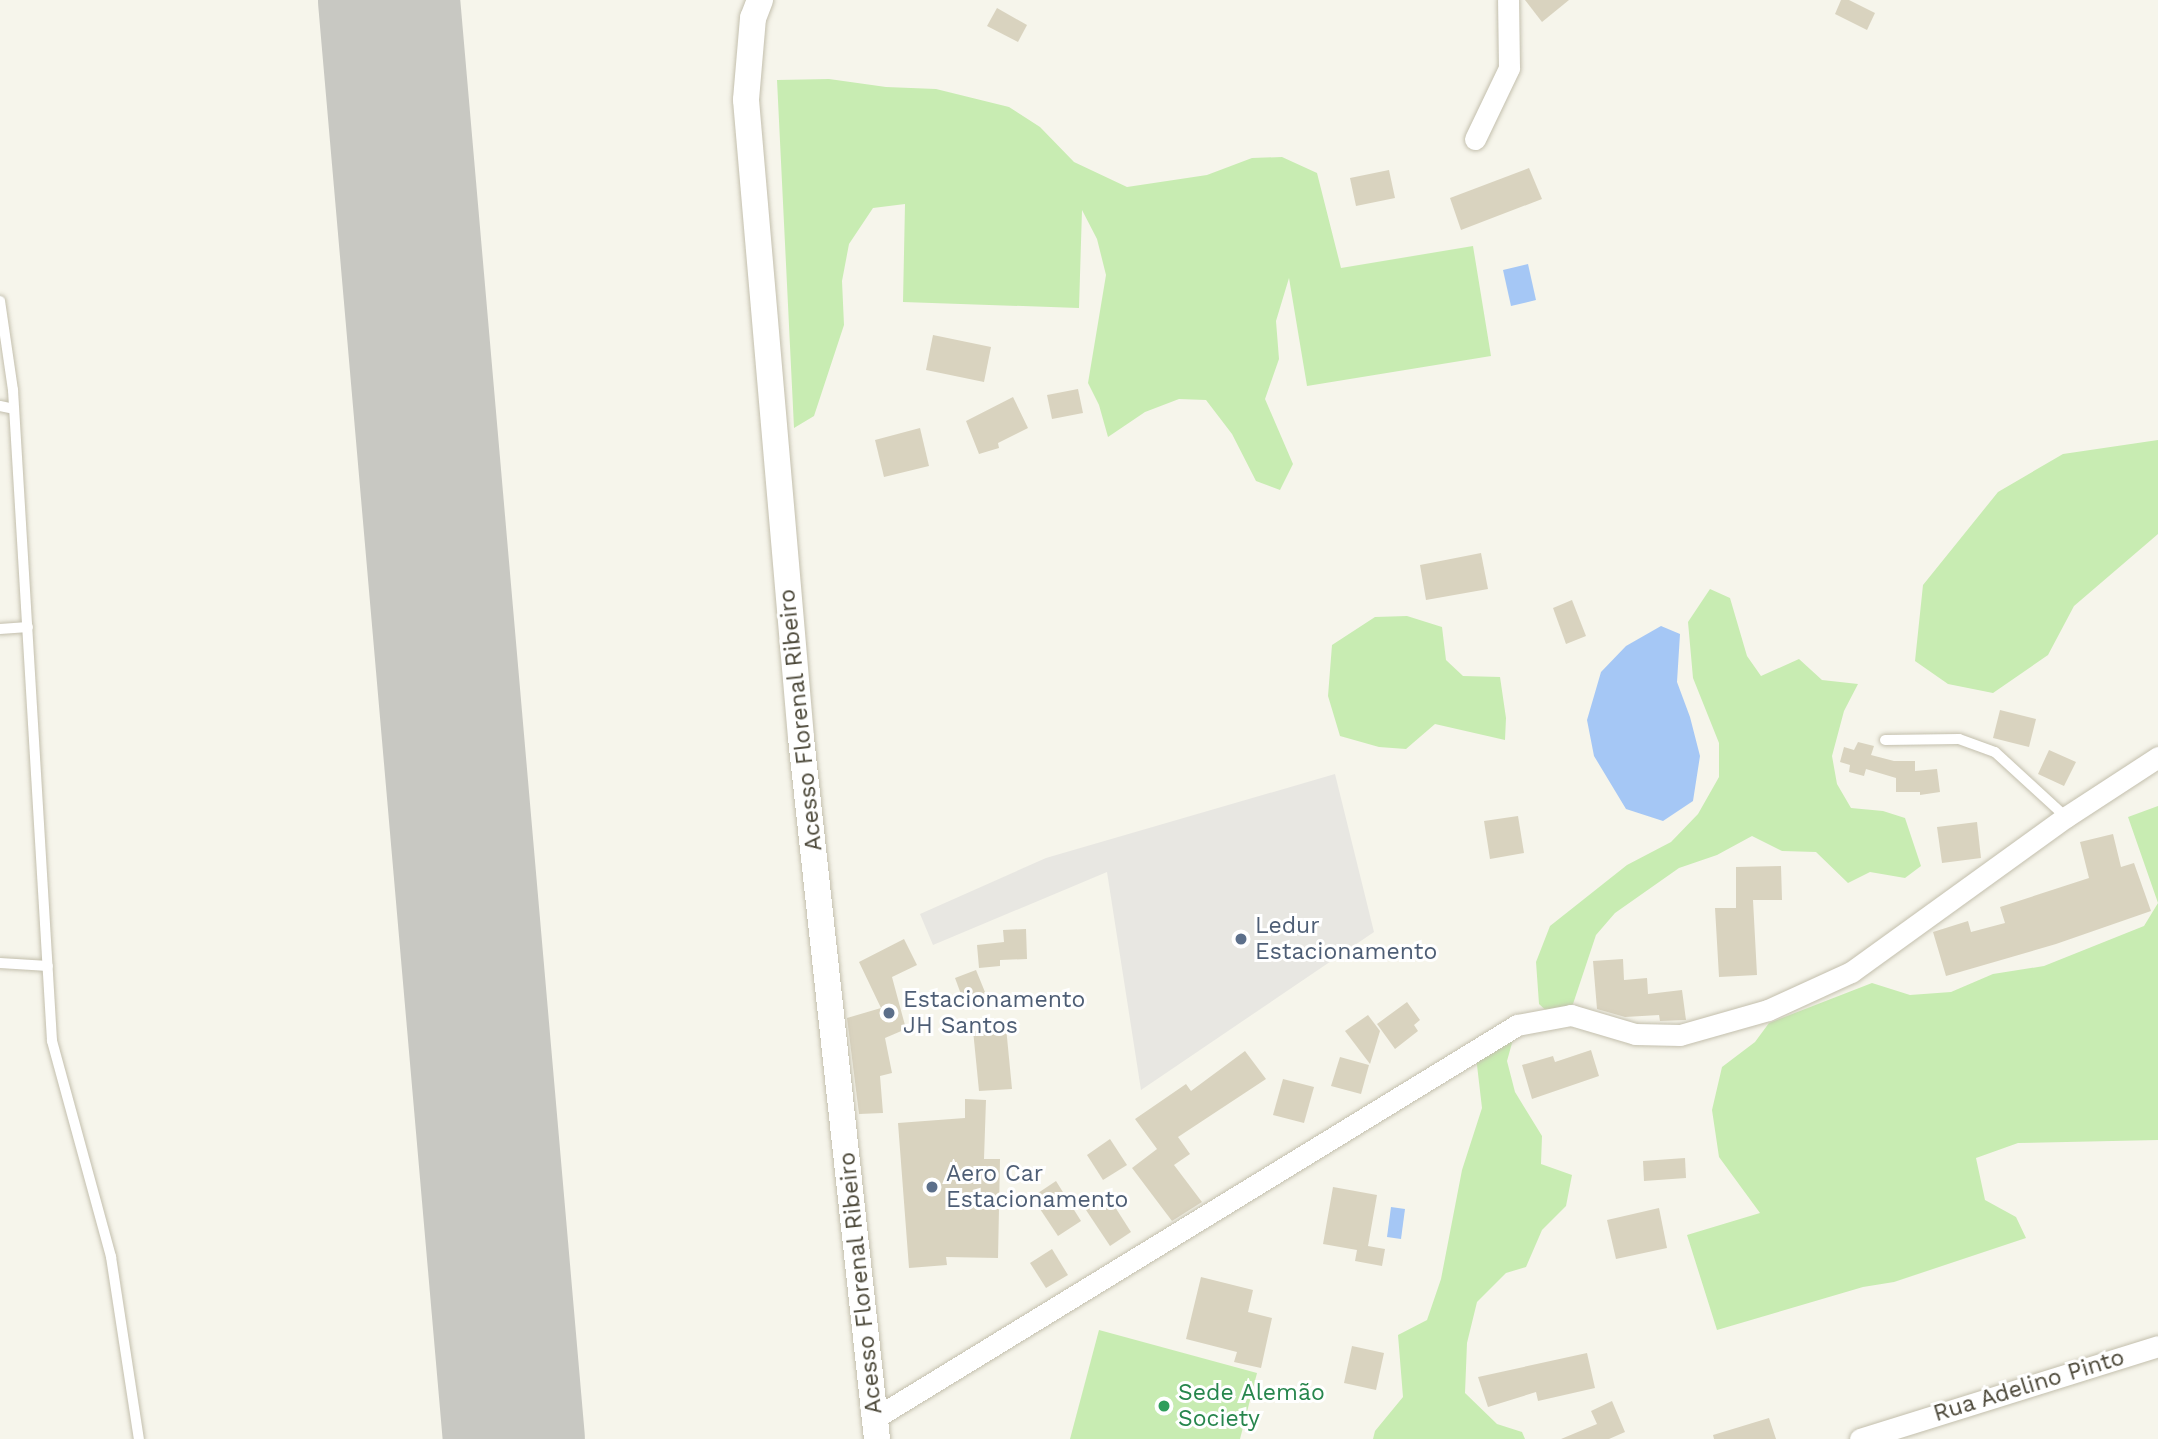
<!DOCTYPE html>
<html>
<head>
<meta charset="utf-8">
<style>
  body { margin:0 }
  #map { position:relative; width:2158px; height:1439px; overflow:hidden; background:#f6f5eb; font-family:"Work Sans",sans-serif }
  div>[style] { position:absolute }
  .green>* { inset:0; background:#c8ecb2 }
  .parking>* { inset:0; background:#e8e7e2 }
  .water>* { inset:0; background:#a5c7f5 }
  .runway>* { height:142px; margin:-71px; padding:0 71px; transform-origin:71px; border-radius:71px; background:#c8c8c2 }
  .building>* { inset:0; background:#d9d3bf }
  .roads { filter:drop-shadow(0 0 2px #c3bfad) drop-shadow(0 0 2px #c3bfad) }
  .service>* { height:10px; margin:-5px; padding:0 5px; transform-origin:5px; border-radius:5px; background:#fff }
  .minor>* { height:21px; margin:-10.5px; padding:0 10.5px; transform-origin:10.5px; border-radius:10.5px; background:#fff }
  .tertiary>* { height:26px; margin:-13px; padding:0 13px; transform-origin:13px; border-radius:13px; background:#fff }
  .dots>* { width:19px; height:19px; translate:-50% -50%; box-sizing:border-box; border:4px solid #fff; border-radius:50% }
  span { translate:-50% -50%; white-space:nowrap; text-align:center; line-height:1.15; -webkit-text-stroke:6px #fff; paint-order:stroke }
  .street-label { font-size:23px; color:#4b4738 }
  .service-label { font-size:23px; color:#4e5e75 }
  .left { translate:0 -50%; text-align:left }
  .leisure-label { font-size:23px; color:#27864d }
</style>
</head>
<body>
<div id="map">
  <div class="green">
    <div style="clip-path:polygon(829px 79px,886px 87px,936px 89px,1009px 107px,1040px 127px,1074px 162px,1127px 187px,1207px 175px,1252px 158px,1282px 157px,1317px 173px,1341px 268px,1473px 246px,1491px 356px,1307px 386px,1289px 278px,1276px 321px,1279px 359px,1265px 399px,1293px 464px,1280px 490px,1256px 481px,1232px 434px,1206px 400px,1179px 399px,1145px 412px,1108px 437px,1099px 405px,1088px 383px,1106px 275px,1097px 239px,1082px 210px,1079px 308px,903px 302px,905px 204px,873px 208px,849px 244px,842px 281px,844px 325px,814px 416px,794px 428px,777px 80px)"></div>
    <div style="clip-path:polygon(2158px 440px,2158px 534px,2074px 606px,2048px 655px,1993px 693px,1948px 684px,1915px 661px,1923px 585px,1998px 492px,2063px 454px)"></div>
    <div style="clip-path:polygon(1710px 589px,1730px 598px,1747px 656px,1761px 676px,1799px 659px,1822px 680px,1858px 684px,1844px 711px,1832px 756px,1837px 784px,1851px 808px,1883px 811px,1905px 818px,1921px 866px,1905px 878px,1870px 872px,1848px 883px,1816px 852px,1782px 851px,1752px 836px,1717px 855px,1679px 868px,1615px 913px,1596px 935px,1573px 1004px,1551px 1015px,1539px 1004px,1536px 962px,1550px 926px,1627px 865px,1671px 842px,1698px 814px,1719px 777px,1719px 743px,1693px 678px,1688px 622px)"></div>
    <div style="clip-path:polygon(1407px 616px,1442px 627px,1446px 660px,1463px 676px,1500px 677px,1506px 718px,1505px 740px,1435px 724px,1406px 749px,1379px 747px,1340px 736px,1328px 696px,1332px 645px,1375px 617px)"></div>
    <div style="clip-path:polygon(2158px 806px,2158px 1140px,2018px 1143px,1976px 1158px,1985px 1200px,2016px 1217px,2026px 1238px,1894px 1282px,1863px 1287px,1717px 1330px,1687px 1235px,1760px 1213px,1719px 1157px,1712px 1110px,1722px 1067px,1755px 1042px,1769px 1023px,1872px 983px,1910px 995px,1951px 992px,1993px 974px,2044px 966px,2144px 926px,2158px 903px,2128px 817px)"></div>
    <div style="clip-path:polygon(1517px 1025px,1507px 1061px,1515px 1092px,1542px 1136px,1541px 1164px,1572px 1175px,1566px 1206px,1542px 1230px,1526px 1267px,1506px 1273px,1477px 1302px,1467px 1343px,1465px 1393px,1497px 1424px,1522px 1432px,1525px 1439px,1373px 1439px,1375px 1431px,1403px 1397px,1398px 1335px,1427px 1320px,1441px 1279px,1462px 1170px,1482px 1108px,1475px 1048px)"></div>
    <div style="clip-path:polygon(1099px 1330px,1257px 1373px,1240px 1439px,1070px 1439px)"></div>
  </div>
  <div class="parking">
    <div style="clip-path:polygon(1335px 774px,1374px 932px,1141px 1090px,1107px 872px,933px 945px,920px 914px,1046px 858px)"></div>
  </div>
  <div class="water">
    <div style="clip-path:polygon(1528px 264px,1536px 300px,1511px 306px,1503px 270px)"></div>
    <div style="clip-path:polygon(1661px 626px,1680px 634px,1677px 682px,1690px 717px,1700px 756px,1693px 801px,1663px 821px,1626px 809px,1594px 756px,1587px 720px,1601px 672px,1626px 646px)"></div>
    <div style="clip-path:polygon(1391px 1207px,1405px 1209px,1401px 1239px,1387px 1237px)"></div>
  </div>
  <div class="runway">
    <div style="left:389px;top:0;width:1444px;rotate:85.04deg"></div>
  </div>
  <div class="building">
    <div style="clip-path:polygon(1525px 0,1569px 0,1542px 22px)"></div>
    <div style="clip-path:polygon(1841px 0,1849px 0,1875px 13px,1867px 30px,1835px 14px)"></div>
    <div style="clip-path:polygon(997px 8px,1027px 25px,1018px 42px,987px 26px)"></div>
    <div style="clip-path:polygon(1529px 168px,1542px 199px,1461px 230px,1450px 198px)"></div>
    <div style="clip-path:polygon(1389px 170px,1395px 198px,1356px 206px,1350px 178px)"></div>
    <div style="clip-path:polygon(933px 335px,991px 347px,984px 382px,926px 370px)"></div>
    <div style="clip-path:polygon(1078px 389px,1083px 413px,1052px 419px,1047px 395px)"></div>
    <div style="clip-path:polygon(1013px 397px,1028px 428px,998px 443px,999px 448px,979px 454px,966px 421px)"></div>
    <div style="clip-path:polygon(920px 428px,929px 466px,884px 477px,875px 440px)"></div>
    <div style="clip-path:polygon(1481px 553px,1488px 589px,1426px 600px,1420px 565px)"></div>
    <div style="clip-path:polygon(1572px 600px,1586px 636px,1566px 644px,1553px 608px)"></div>
    <div style="clip-path:polygon(2000px 710px,2036px 719px,2029px 747px,1993px 738px)"></div>
    <div style="clip-path:polygon(1858px 742px,1874px 746px,1871px 755px,1894px 761px,1915px 761px,1915px 771px,1937px 769px,1940px 792px,1920px 795px,1920px 792px,1896px 792px,1896px 778px,1866px 769px,1864px 776px,1849px 772px,1850px 765px,1840px 762px,1844px 747px,1854px 750px)"></div>
    <div style="clip-path:polygon(2049px 750px,2076px 762px,2064px 786px,2038px 774px)"></div>
    <div style="clip-path:polygon(1518px 816px,1524px 853px,1490px 859px,1484px 821px)"></div>
    <div style="clip-path:polygon(1977px 822px,1981px 858px,1942px 863px,1937px 827px)"></div>
    <div style="clip-path:polygon(2113px 834px,2121px 867px,2134px 863px,2151px 911px,2056px 944px,1946px 976px,1933px 932px,1968px 921px,1971px 932px,2005px 923px,2000px 907px,2089px 878px,2080px 842px)"></div>
    <div style="clip-path:polygon(1781px 866px,1782px 900px,1753px 900px,1757px 975px,1719px 977px,1715px 908px,1736px 908px,1736px 867px)"></div>
    <div style="clip-path:polygon(1026px 929px,1027px 959px,1000px 960px,1000px 966px,979px 968px,977px 945px,1004px 942px,1003px 930px)"></div>
    <div style="clip-path:polygon(904px 939px,917px 965px,892px 977px,906px 1029px,885px 1038px,892px 1073px,880px 1076px,883px 1113px,859px 1114px,847px 1018px,881px 1008px,859px 962px)"></div>
    <div style="clip-path:polygon(1623px 959px,1624px 980px,1647px 978px,1648px 994px,1682px 990px,1686px 1020px,1660px 1021px,1659px 1015px,1625px 1017px,1597px 1009px,1593px 961px)"></div>
    <div style="clip-path:polygon(976px 970px,987px 997px,965px 1005px,955px 978px)"></div>
    <div style="clip-path:polygon(1407px 1002px,1420px 1020px,1414px 1025px,1418px 1031px,1395px 1049px,1377px 1024px)"></div>
    <div style="clip-path:polygon(1368px 1015px,1380px 1031px,1370px 1064px,1345px 1031px)"></div>
    <div style="clip-path:polygon(1006px 1027px,1012px 1089px,979px 1091px,973px 1030px)"></div>
    <div style="clip-path:polygon(1591px 1050px,1599px 1076px,1532px 1099px,1522px 1065px,1553px 1056px,1555px 1062px)"></div>
    <div style="clip-path:polygon(1245px 1051px,1266px 1079px,1178px 1137px,1190px 1154px,1174px 1165px,1202px 1202px,1172px 1221px,1132px 1168px,1157px 1149px,1135px 1119px,1186px 1084px,1191px 1091px)"></div>
    <div style="clip-path:polygon(1340px 1057px,1369px 1065px,1361px 1094px,1331px 1086px)"></div>
    <div style="clip-path:polygon(1283px 1079px,1314px 1087px,1304px 1123px,1273px 1115px)"></div>
    <div style="clip-path:polygon(965px 1099px,986px 1100px,984px 1159px,1000px 1159px,998px 1258px,946px 1257px,947px 1265px,909px 1268px,898px 1123px,965px 1118px)"></div>
    <div style="clip-path:polygon(1110px 1139px,1127px 1165px,1103px 1180px,1087px 1155px)"></div>
    <div style="clip-path:polygon(1685px 1158px,1686px 1178px,1644px 1181px,1643px 1161px)"></div>
    <div style="clip-path:polygon(1056px 1181px,1081px 1221px,1058px 1236px,1032px 1197px)"></div>
    <div style="clip-path:polygon(1333px 1187px,1377px 1195px,1368px 1246px,1385px 1249px,1382px 1266px,1355px 1261px,1357px 1250px,1323px 1244px)"></div>
    <div style="clip-path:polygon(1108px 1196px,1131px 1232px,1110px 1246px,1086px 1210px)"></div>
    <div style="clip-path:polygon(1659px 1208px,1667px 1248px,1616px 1259px,1607px 1220px)"></div>
    <div style="clip-path:polygon(1052px 1249px,1068px 1275px,1046px 1288px,1030px 1263px)"></div>
    <div style="clip-path:polygon(1201px 1277px,1253px 1290px,1248px 1312px,1272px 1318px,1261px 1368px,1234px 1362px,1237px 1352px,1186px 1339px)"></div>
    <div style="clip-path:polygon(1352px 1346px,1384px 1353px,1376px 1390px,1344px 1383px)"></div>
    <div style="clip-path:polygon(1587px 1353px,1595px 1388px,1538px 1401px,1536px 1392px,1488px 1407px,1478px 1377px)"></div>
    <div style="clip-path:polygon(1612px 1401px,1625px 1432px,1609px 1439px,1561px 1439px,1597px 1424px,1591px 1411px)"></div>
    <div style="clip-path:polygon(1769px 1418px,1776px 1439px,1714px 1439px,1713px 1435px)"></div>
  </div>
  <div class="roads">
    <div class="service">
      <div style="left:0;top:301px;width:90px;rotate:81.7deg"></div>
      <div style="left:13px;top:390px;width:652px;rotate:86.57deg"></div>
      <div style="left:52px;top:1041px;width:224px;rotate:74.7deg"></div>
      <div style="left:111px;top:1257px;width:184px;rotate:81.3deg"></div>
      <div style="left:0;top:406px;width:14px;rotate:12deg"></div>
      <div style="left:0;top:629px;width:28px;rotate:-4deg"></div>
      <div style="left:1885px;top:740px;width:74px;rotate:-0.8deg"></div>
      <div style="left:1959px;top:739px;width:38px;rotate:20deg"></div>
      <div style="left:1995px;top:752px;width:96px;rotate:42.5deg"></div>
      <div style="left:0;top:963px;width:48px;rotate:3.6deg"></div>
    </div>
    <div class="minor">
      <div style="left:1475px;top:139px;width:79px;rotate:-64.4deg"></div>
      <div style="left:1509px;top:68px;width:68px;rotate:-90.8deg"></div>
      <div style="left:875px;top:1418px;width:753px;rotate:-31.47deg"></div>
      <div style="left:1517px;top:1025px;width:55px;rotate:-10.5deg"></div>
      <div style="left:1571px;top:1015px;width:67px;rotate:16.5deg"></div>
      <div style="left:1635px;top:1034px;width:45px;rotate:1.3deg"></div>
      <div style="left:1680px;top:1035px;width:91px;rotate:-15.9deg"></div>
      <div style="left:1768px;top:1010px;width:91px;rotate:-24.6deg"></div>
      <div style="left:1851px;top:972px;width:265px;rotate:-35.8deg"></div>
      <div style="left:2066px;top:817px;width:110px;rotate:-33.1deg"></div>
      <div style="left:1860px;top:1439px;width:312px;rotate:-17.3deg"></div>
    </div>
    <div class="tertiary">
      <div style="left:760px;top:0;width:19px;rotate:111deg"></div>
      <div style="left:753px;top:18px;width:82px;rotate:94.9deg"></div>
      <div style="left:746px;top:100px;width:640px;rotate:85.07deg"></div>
      <div style="left:801px;top:738px;width:705px;rotate:83.81deg"></div>
    </div>
  </div>
  <div class="dots">
    <div style="left:1241px;top:939px;background:#5c6f8a"></div>
    <div style="left:889px;top:1013px;background:#5c6f8a"></div>
    <div style="left:932px;top:1187px;background:#5c6f8a"></div>
    <div style="left:1164px;top:1406px;background:#2e9e5b"></div>
  </div>
  <div class="street-label">
    <span style="left:801px;top:720px;rotate:-96deg">Acesso Florenal Ribeiro</span>
    <span style="left:861px;top:1283px;rotate:-96deg">Acesso Florenal Ribeiro</span>
    <span style="left:2029px;top:1386px;rotate:-17deg">Rua Adelino Pinto</span>
  </div>
  <div class="service-label">
    <span class="left" style="left:1255px;top:939px">Ledur<br>Estacionamento</span>
    <span class="left" style="left:903px;top:1013px">Estacionamento<br>JH Santos</span>
    <span class="left" style="left:946px;top:1187px">Aero Car<br>Estacionamento</span>
  </div>
  <div class="leisure-label">
    <span class="left" style="left:1178px;top:1406px">Sede Alemão<br>Society</span>
  </div>
</div>
</body>
</html>
